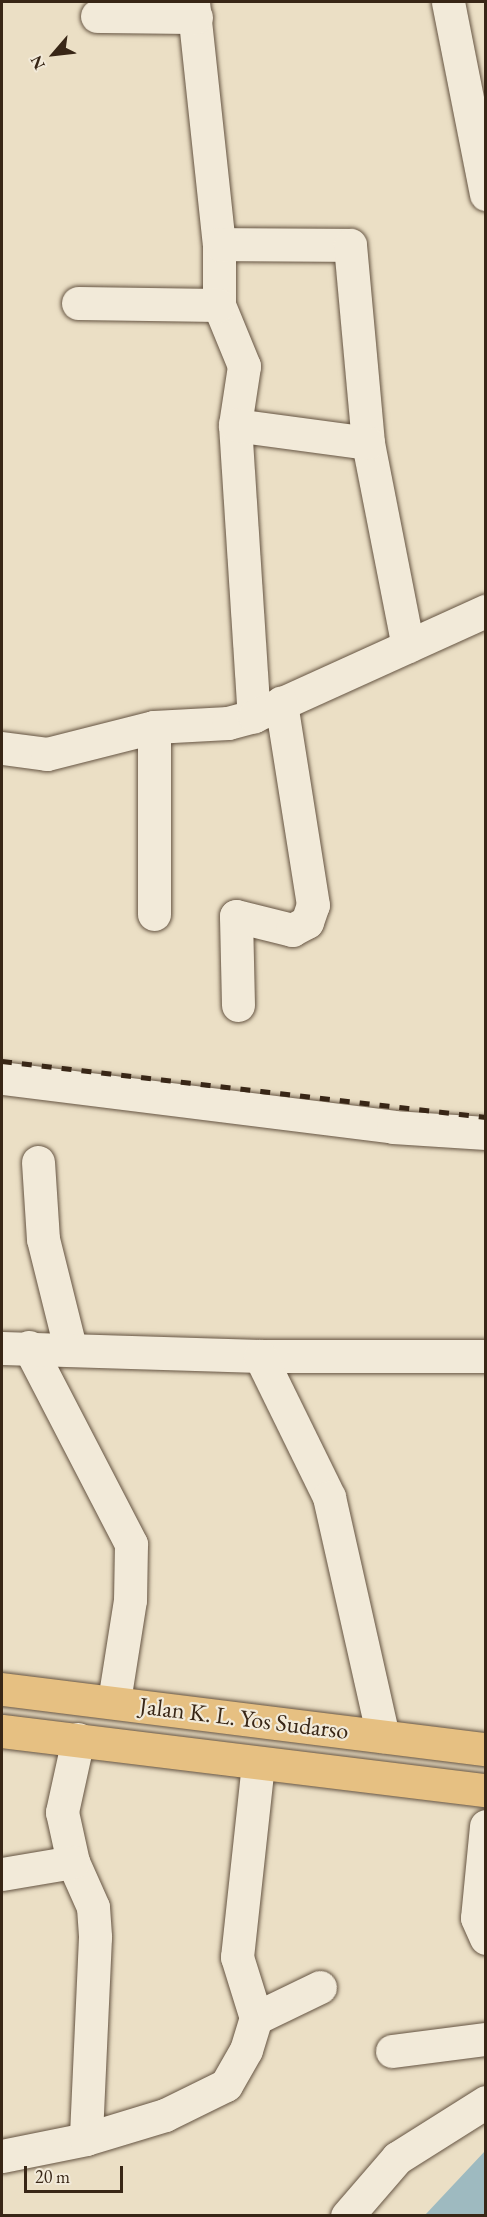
<!DOCTYPE html>
<html>
<head>
<meta charset="utf-8">
<style>
  body { margin:0 }
  #map { position:relative; width:487px; height:2217px; overflow:hidden; background:#ebdfc5; font-family:"EB Garamond",serif }
  div>[style] { position:absolute }
  .water>* { inset:0; background:#9ebac0 }
  .roads { filter:drop-shadow(0 0 2px #655442) drop-shadow(0 0 2px #655442) }
  .minor>* { height:33px; margin:-16.5px; padding:0 16.5px; transform-origin:16.5px; border-radius:16.5px; background:#f2ead9 }
  .highway>* { height:33px; margin:-16.5px; padding:0 16.5px; transform-origin:16.5px; border-radius:16.5px; background:#e6c082 }
  .rail>* { height:4.5px; margin-top:-2.25px; transform-origin:0; background:repeating-linear-gradient(90deg,#382616 0 10px,transparent 0 20px) }
  span { translate:-50% -50%; white-space:nowrap; text-align:center; line-height:1.15; -webkit-text-stroke:4.5px #f2ead9; paint-order:stroke }
  .street-label { font-size:24px; color:#382616 }
  .frame { position:absolute; inset:0; border:3px solid #382616; pointer-events:none }
  .north { position:absolute; left:24px; top:24px; width:60px; height:60px; -webkit-text-stroke:4px #f2ead9; paint-order:stroke; rotate:242deg; font-size:16px; font-weight:700; line-height:24px; text-align:center; color:#382616 }
  .north::after { content:''; display:block; margin:auto; width:21px; height:27px; background:#382616; clip-path:polygon(50% 0,100% 100%,50% 72%,0 100%) }
  .scale { position:absolute; left:24px; top:2166px; width:99px; height:27px; box-sizing:border-box; border:3px solid #382616; border-top:0; padding-left:8px; font-size:18px; line-height:21px; white-space:nowrap; color:#382616; -webkit-text-stroke:4px #f2ead9; paint-order:stroke }
</style>
</head>
<body>
<div id="map">
  <div class="water">
    <div style="clip-path:polygon(485px 2151px,485px 2215px,425px 2215px)"></div>
  </div>
  <div class="roads">
    <div class="minor">
      <div style="left:193px;top:2px;width:243px;rotate:83.9deg"></div>
      <div style="left:219px;top:244px;width:61px;rotate:90deg"></div>
      <div style="left:219px;top:305px;width:66px;rotate:67.7deg"></div>
      <div style="left:244px;top:366px;width:60px;rotate:98.7deg"></div>
      <div style="left:235px;top:425px;width:292px;rotate:86.3deg"></div>
      <div style="left:448px;top:2px;width:196px;rotate:78.8deg"></div>
      <div style="left:97px;top:16px;width:99px;rotate:0.6deg"></div>
      <div style="left:219px;top:244px;width:131px;rotate:0.4deg"></div>
      <div style="left:350px;top:245px;width:199px;rotate:84.8deg"></div>
      <div style="left:368px;top:443px;width:207px;rotate:78.9deg"></div>
      <div style="left:78px;top:303px;width:141px;rotate:0.8deg"></div>
      <div style="left:235px;top:425px;width:134px;rotate:7.7deg"></div>
      <div style="left:2px;top:748px;width:45px;rotate:7.6deg"></div>
      <div style="left:47px;top:754px;width:110px;rotate:-14.2deg"></div>
      <div style="left:154px;top:727px;width:74px;rotate:-3.1deg"></div>
      <div style="left:228px;top:723px;width:27px;rotate:-15deg"></div>
      <div style="left:254px;top:716px;width:255px;rotate:-24.4deg"></div>
      <div style="left:154px;top:914px;width:187px;rotate:-90deg"></div>
      <div style="left:238px;top:1005px;width:89px;rotate:-91.3deg"></div>
      <div style="left:236px;top:916px;width:58px;rotate:14deg"></div>
      <div style="left:292px;top:930px;width:17px;rotate:-28deg"></div>
      <div style="left:307px;top:922px;width:18px;rotate:-71deg"></div>
      <div style="left:313px;top:905px;width:205px;rotate:-99deg"></div>
      <div style="left:2px;top:1078px;width:394px;rotate:7.1deg"></div>
      <div style="left:393px;top:1127px;width:93px;rotate:3.7deg"></div>
      <div style="left:38px;top:1162px;width:77px;rotate:86.3deg"></div>
      <div style="left:43px;top:1239px;width:111px;rotate:76deg"></div>
      <div style="left:29px;top:1347px;width:222px;rotate:62.6deg"></div>
      <div style="left:131px;top:1544px;width:56px;rotate:91deg"></div>
      <div style="left:130px;top:1600px;width:102px;rotate:99deg"></div>
      <div style="left:2px;top:1348px;width:258px;rotate:1.8deg"></div>
      <div style="left:260px;top:1356px;width:226px"></div>
      <div style="left:260px;top:1356px;width:157px;rotate:63.9deg"></div>
      <div style="left:329px;top:1497px;width:245px;rotate:77.3deg"></div>
      <div style="left:78px;top:1739px;width:75px;rotate:102.4deg"></div>
      <div style="left:62px;top:1812px;width:51px;rotate:77.6deg"></div>
      <div style="left:73px;top:1862px;width:49px;rotate:66deg"></div>
      <div style="left:93px;top:1907px;width:30px;rotate:86deg"></div>
      <div style="left:95px;top:1937px;width:202px;rotate:92.6deg"></div>
      <div style="left:486px;top:1826px;width:92px;rotate:95.6deg"></div>
      <div style="left:477px;top:1918px;width:22px;rotate:66deg"></div>
      <div style="left:2px;top:1874px;width:72px;rotate:-9.6deg"></div>
      <div style="left:256px;top:2018px;width:71px;rotate:-25.8deg"></div>
      <div style="left:392px;top:2051px;width:95px;rotate:-7.3deg"></div>
      <div style="left:2px;top:2156px;width:86px;rotate:-11.4deg"></div>
      <div style="left:86px;top:2139px;width:83px;rotate:-16.9deg"></div>
      <div style="left:165px;top:2115px;width:68px;rotate:-26.2deg"></div>
      <div style="left:226px;top:2085px;width:40px;rotate:-60.3deg"></div>
      <div style="left:246px;top:2050px;width:34px;rotate:-73deg"></div>
      <div style="left:256px;top:2018px;width:64px;rotate:-107.3deg"></div>
      <div style="left:237px;top:1957px;width:195px;rotate:-83.8deg"></div>
      <div style="left:347px;top:2216px;width:77px;rotate:-49.2deg"></div>
      <div style="left:397px;top:2158px;width:105px;rotate:-32.2deg"></div>
    </div>
    <div class="highway">
      <div style="left:2px;top:1689px;width:488px;rotate:7.1deg"></div>
      <div style="left:2px;top:1731px;width:488px;rotate:7deg"></div>
    </div>
  </div>
  <div class="rail">
    <div style="left:2px;top:1061px;width:487px;rotate:6.6deg"></div>
  </div>
  <div class="street-label">
    <span style="left:244px;top:1718px;rotate:7deg">Jalan K. L. Yos Sudarso</span>
  </div>
  <div class="frame"></div>
  <div class="north">N</div>
  <div class="scale">20 m</div>
</div>
</body>
</html>
